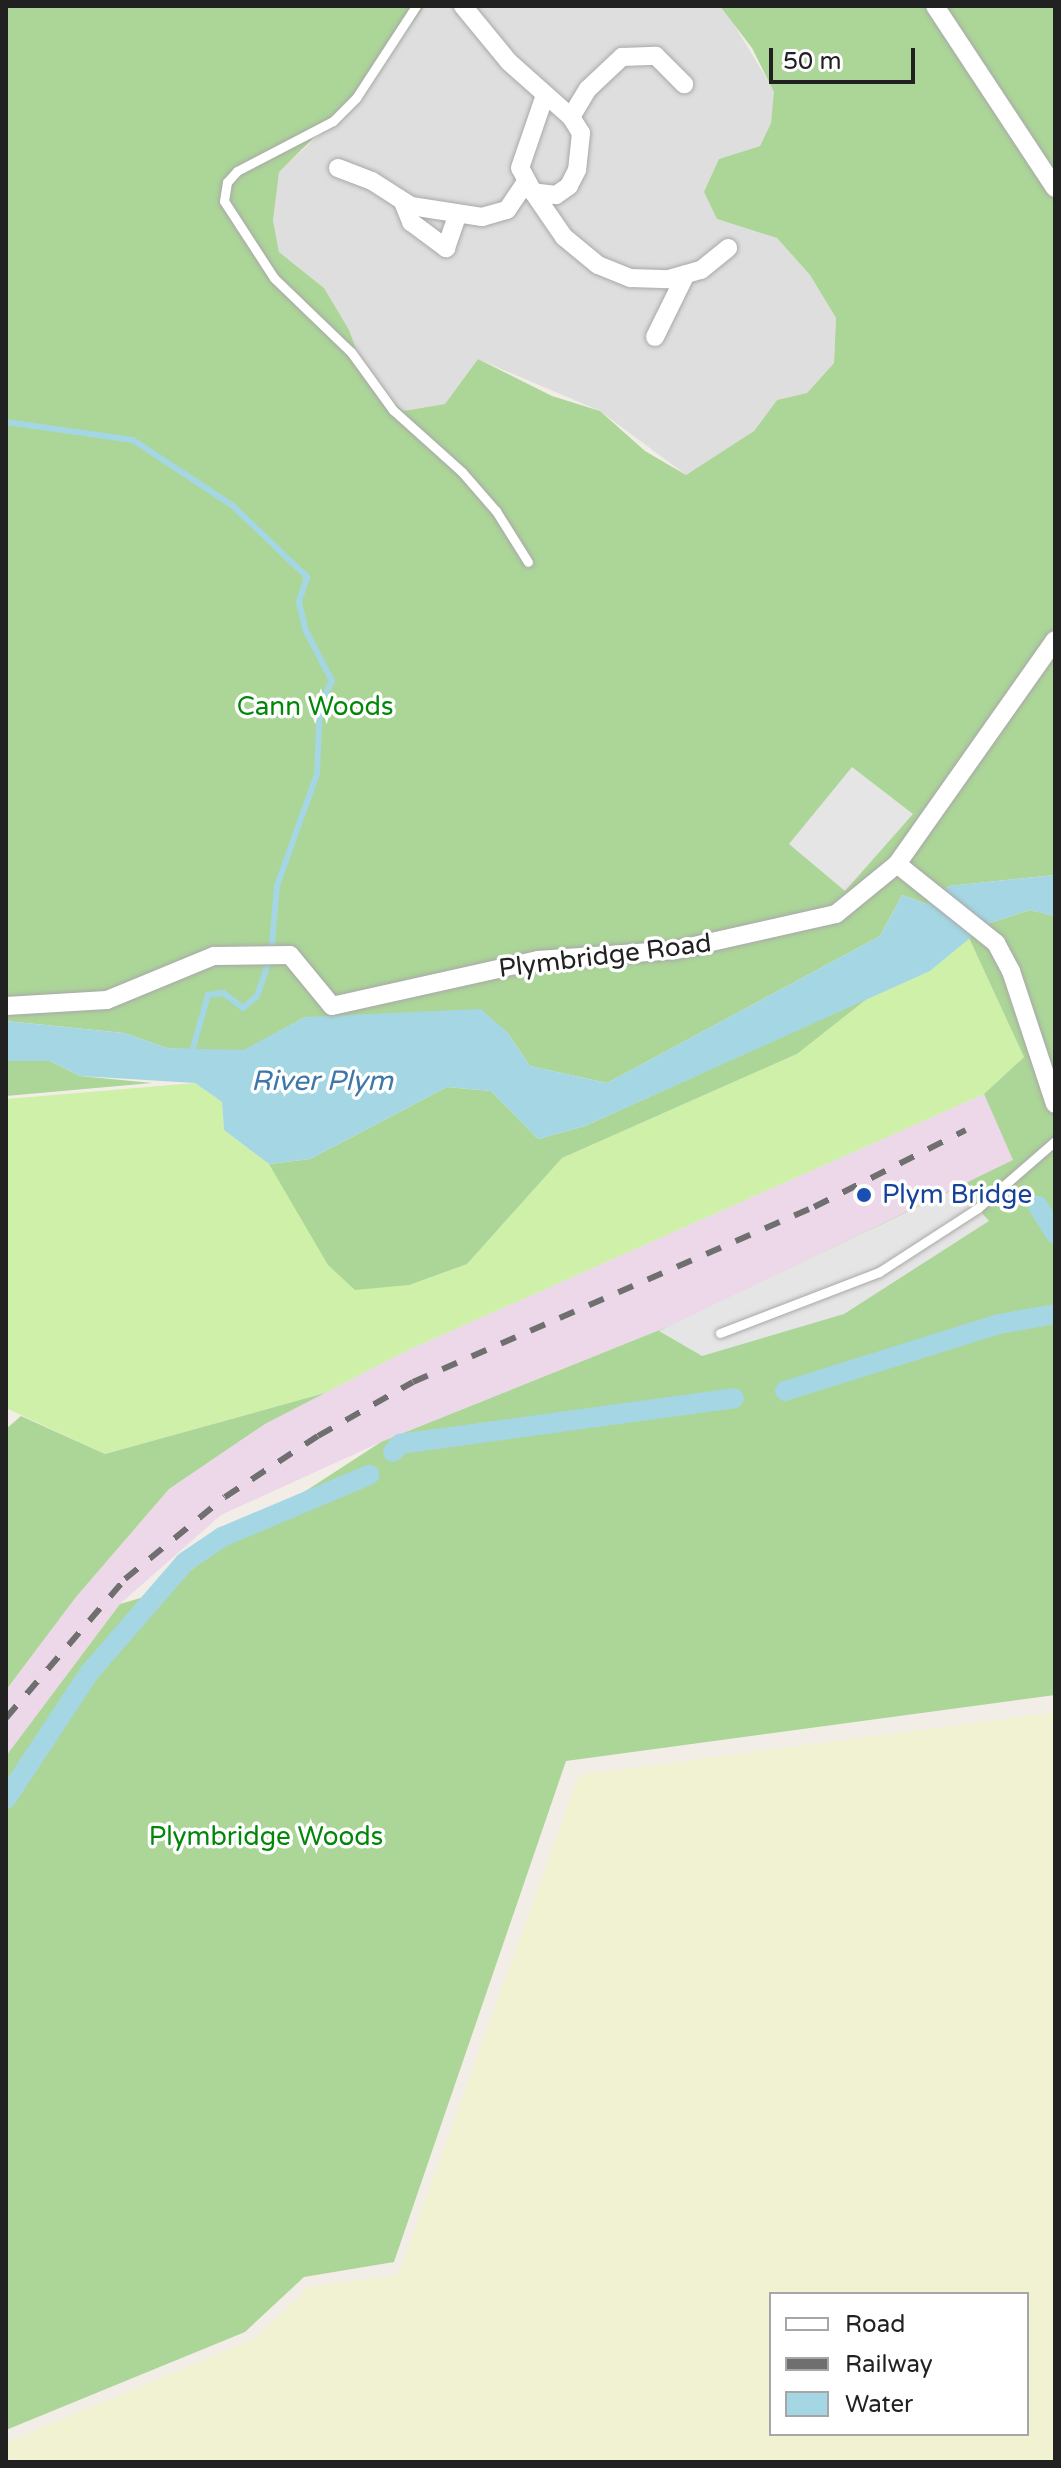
<!DOCTYPE html>
<html>
<head>
<meta charset="utf-8">
<style>
  body { margin:0 }
  #map { position:relative; width:1061px; height:2468px; overflow:hidden; background:#f2eee7; font-family:"Varela Round",sans-serif }
  div>[style] { position:absolute }
  .residential>* { inset:0; background:#dfdede }
  .industrial>* { inset:0; background:#ecd8e9 }
  .farmland>* { inset:0; background:#f0f2d1 }
  .grass>* { inset:0; background:#cef0a9 }
  .forest>* { inset:0; background:#acd598 }
  .parking>* { inset:0; background:#e5e5e5 }
  .water>* { inset:0; background:#a4d7e3 }
  .stream>* { height:6px; margin:-3px; padding:0 3px; transform-origin:3px; border-radius:3px; background:#a4d7e3 }
  .canal>* { height:20px; margin:-10px; padding:0 10px; transform-origin:10px; border-radius:10px; background:#a4d7e3 }
  .roads { filter:drop-shadow(0 0 2px #a8a8a8) drop-shadow(0 0 2px #a8a8a8) }
  .lane>* { height:9px; margin:-4.5px; padding:0 4.5px; transform-origin:4.5px; border-radius:4.5px; background:#fff }
  .street>* { height:18px; margin:-9px; padding:0 9px; transform-origin:9px; border-radius:9px; background:#fff }
  .rail>* { height:6px; margin-top:-3px; transform-origin:0; background:repeating-linear-gradient(90deg,#6f6f6f 0 16px,transparent 0 32px) }
  .dots>* { width:22px; height:22px; translate:-50% -50%; box-sizing:border-box; border:4px solid #fff; border-radius:50% }
  span { translate:-50% -50%; white-space:nowrap; text-align:center; line-height:1.15; -webkit-text-stroke:7px #fff; paint-order:stroke }
  .park-label { font-size:26px; color:#028709 }
  .street-label { font-size:26px; color:#212121 }
  .transit-label { font-size:26px; color:#164399 }
  .left { translate:0 -50%; text-align:left }
  .water-label { font-size:28px; color:#3e77aa; font-style:italic }
  .frame { position:absolute; inset:0; border:8px solid #212121; pointer-events:none }
  .legend { position:absolute; left:769px; top:2292px; width:260px; height:144px; box-sizing:border-box; background:#fff; border:2px solid #a6a6a6; margin:0; padding:10px 14px; list-style:none; font-size:24px; color:#212121 }
  .legend li { display:flex; align-items:center; gap:16px; height:40px }
  .legend b { width:40px; border:2px solid #a6a6a6 }
  .scale { position:absolute; left:769px; top:48px; width:146px; height:36px; box-sizing:border-box; border:4px solid #212121; border-top:0; padding-left:10px; font-size:24px; line-height:28px; white-space:nowrap; color:#212121; -webkit-text-stroke:6px #fff; paint-order:stroke }
</style>
</head>
<body>
<div id="map">
  <div class="residential">
    <div style="clip-path:polygon(425px 6px,724px 8px,775px 92px,771px 123px,760px 146px,719px 159px,717px 219px,777px 238px,810px 275px,836px 318px,834px 363px,807px 393px,777px 400px,754px 431px,686px 475px,600px 411px,478px 359px,445px 404px,403px 411px,367px 379px,324px 288px,279px 252px,273px 220px,278px 172px,320px 135px)"></div>
  </div>
  <div class="industrial">
    <div style="clip-path:polygon(984px 1094px,1014px 1160px,682px 1321px,381px 1442px,221px 1515px,120px 1604px,6px 1756px,6px 1690px,76px 1597px,169px 1489px,265px 1424px,406px 1351px)"></div>
  </div>
  <div class="farmland">
    <div style="clip-path:polygon(evenodd,1055px 1712px,1055px 2462px,6px 2462px,6px 2443px,256px 2338px,309px 2287px,398px 2275px,579px 1775px,1055px 1712px,771px 2294px,1027px 2294px,1027px 2434px,771px 2434px,771px 2294px)"></div>
  </div>
  <div class="grass">
    <div style="clip-path:polygon(969px 938px,1024px 1057px,984px 1094px,406px 1351px,325px 1393px,105px 1454px,6px 1408px,6px 1099px,195px 1083px,222px 1102px,224px 1130px,269px 1164px,294px 1202px,467px 1264px,562px 1158px,797px 1054px,868px 998px,930px 971px)"></div>
  </div>
  <div class="forest">
    <div style="clip-path:polygon(6px 6px,425px 6px,359px 93px,279px 172px,273px 220px,279px 252px,324px 288px,349px 330px,367px 379px,403px 411px,445px 404px,478px 359px,552px 396px,600px 411px,645px 451px,686px 475px,754px 431px,777px 400px,807px 393px,834px 363px,836px 318px,810px 275px,777px 238px,717px 219px,704px 192px,719px 159px,760px 146px,771px 123px,774px 92px,752px 48px,720px 6px,1055px 6px,1055px 875px,949px 886px,927px 904px,902px 895px,880px 936px,607px 1083px,530px 1066px,507px 1032px,305px 1017px,245px 1050px,195px 1050px,167px 1048px,124px 1033px,6px 1021px)"></div>
    <div style="clip-path:polygon(1030px 910px,1055px 916px,1055px 1695px,566px 1761px,394px 2262px,304px 2277px,245px 2332px,6px 2430px,6px 1756px,120px 1604px,164px 1591px,233px 1538px,381px 1442px,682px 1321px,1013px 1160px,984px 1094px,1024px 1057px,969px 938px,987px 924px)"></div>
    <div style="clip-path:polygon(868px 998px,797px 1054px,562px 1158px,467px 1264px,409px 1285px,355px 1290px,328px 1265px,269px 1164px,310px 1159px,447px 1087px,491px 1091px,538px 1139px,585px 1126px)"></div>
    <div style="clip-path:polygon(6px 1061px,50px 1061px,80px 1076px,152px 1083px,6px 1096px)"></div>
    <div style="clip-path:polygon(325px 1393px,265px 1424px,169px 1489px,76px 1597px,6px 1690px,6px 1429px,21px 1416px,105px 1454px)"></div>
  </div>
  <div class="parking">
    <div style="clip-path:polygon(852px 767px,913px 814px,845px 891px,789px 844px)"></div>
    <div style="clip-path:polygon(959px 1187px,989px 1221px,844px 1314px,702px 1356px,659px 1331px)"></div>
  </div>
  <div class="water">
    <div style="clip-path:polygon(1055px 875px,1054px 916px,1030px 910px,987px 924px,930px 971px,585px 1126px,538px 1139px,491px 1091px,447px 1087px,310px 1159px,269px 1164px,224px 1130px,222px 1102px,195px 1083px,80px 1076px,50px 1061px,6px 1061px,6px 1021px,124px 1033px,167px 1048px,244px 1050px,305px 1017px,481px 1009px,507px 1032px,530px 1066px,607px 1083px,880px 936px,902px 895px,927px 904px,949px 886px)"></div>
  </div>
  <div class="stream">
    <div style="left:6px;top:422px;width:128px;rotate:8.1deg"></div>
    <div style="left:133px;top:440px;width:120px;rotate:33.4deg"></div>
    <div style="left:233px;top:506px;width:103px;rotate:43.8deg"></div>
    <div style="left:307px;top:577px;width:26px;rotate:108deg"></div>
    <div style="left:299px;top:602px;width:28px;rotate:77deg"></div>
    <div style="left:305px;top:629px;width:59px;rotate:62.6deg"></div>
    <div style="left:332px;top:681px;width:25px;rotate:119deg"></div>
    <div style="left:320px;top:703px;width:71px;rotate:92.4deg"></div>
    <div style="left:317px;top:774px;width:119px;rotate:109.7deg"></div>
    <div style="left:277px;top:886px;width:69px;rotate:95deg"></div>
    <div style="left:271px;top:955px;width:43px;rotate:108.9deg"></div>
    <div style="left:257px;top:996px;width:18px;rotate:139deg"></div>
    <div style="left:243px;top:1008px;width:25px;rotate:-143deg"></div>
    <div style="left:223px;top:993px;width:15px;rotate:172deg"></div>
    <div style="left:208px;top:995px;width:62px;rotate:105.8deg"></div>
  </div>
  <div class="canal">
    <div style="left:1038px;top:1206px;width:32px;rotate:58deg"></div>
    <div style="left:785px;top:1391px;width:224px;rotate:-17.4deg"></div>
    <div style="left:999px;top:1324px;width:57px;rotate:-10.1deg"></div>
    <div style="left:393px;top:1452px;width:11px;rotate:-49deg"></div>
    <div style="left:400px;top:1444px;width:337px;rotate:-7.8deg"></div>
    <div style="left:6px;top:1799px;width:151px;rotate:-56.6deg"></div>
    <div style="left:89px;top:1673px;width:147px;rotate:-49.1deg"></div>
    <div style="left:185px;top:1562px;width:45px;rotate:-34deg"></div>
    <div style="left:222px;top:1537px;width:160px;rotate:-22.9deg"></div>
  </div>
  <div class="roads">
    <div class="lane">
      <div style="left:416px;top:6px;width:110px;rotate:123.1deg"></div>
      <div style="left:356px;top:98px;width:33px;rotate:135deg"></div>
      <div style="left:333px;top:121px;width:108px;rotate:152.5deg"></div>
      <div style="left:237px;top:171px;width:15px;rotate:132deg"></div>
      <div style="left:227px;top:182px;width:19px;rotate:99deg"></div>
      <div style="left:224px;top:201px;width:92px;rotate:57deg"></div>
      <div style="left:274px;top:278px;width:107px;rotate:43.9deg"></div>
      <div style="left:351px;top:352px;width:72px;rotate:54.1deg"></div>
      <div style="left:393px;top:410px;width:93px;rotate:41.9deg"></div>
      <div style="left:462px;top:472px;width:52px;rotate:48.9deg"></div>
      <div style="left:496px;top:511px;width:60px;rotate:57.9deg"></div>
      <div style="left:720px;top:1333px;width:170px;rotate:-21deg"></div>
      <div style="left:879px;top:1272px;width:118px;rotate:-32.9deg"></div>
      <div style="left:978px;top:1208px;width:102px;rotate:-41deg"></div>
    </div>
    <div class="street">
      <div style="left:463px;top:6px;width:72px;rotate:50.6deg"></div>
      <div style="left:509px;top:62px;width:83px;rotate:41.6deg"></div>
      <div style="left:571px;top:117px;width:19px;rotate:58deg"></div>
      <div style="left:581px;top:133px;width:37px;rotate:96deg"></div>
      <div style="left:577px;top:170px;width:18px;rotate:117deg"></div>
      <div style="left:569px;top:186px;width:16px;rotate:145deg"></div>
      <div style="left:556px;top:195px;width:23px;rotate:-173deg"></div>
      <div style="left:533px;top:192px;width:27px;rotate:-118deg"></div>
      <div style="left:520px;top:168px;width:77px;rotate:-71.1deg"></div>
      <div style="left:935px;top:6px;width:218px;rotate:56.6deg"></div>
      <div style="left:571px;top:117px;width:33px;rotate:-59deg"></div>
      <div style="left:588px;top:89px;width:47px;rotate:-43.3deg"></div>
      <div style="left:622px;top:57px;width:34px;rotate:-2deg"></div>
      <div style="left:656px;top:56px;width:40px;rotate:45deg"></div>
      <div style="left:338px;top:168px;width:36px;rotate:21deg"></div>
      <div style="left:372px;top:181px;width:46px;rotate:32.7deg"></div>
      <div style="left:411px;top:206px;width:72px;rotate:8.8deg"></div>
      <div style="left:482px;top:217px;width:26px;rotate:-16deg"></div>
      <div style="left:507px;top:210px;width:32px;rotate:-56deg"></div>
      <div style="left:533px;top:192px;width:55px;rotate:55.4deg"></div>
      <div style="left:564px;top:237px;width:44px;rotate:39.5deg"></div>
      <div style="left:598px;top:265px;width:35px;rotate:22deg"></div>
      <div style="left:631px;top:278px;width:38px;rotate:2deg"></div>
      <div style="left:669px;top:279px;width:33px;rotate:-16deg"></div>
      <div style="left:701px;top:270px;width:35px;rotate:-39deg"></div>
      <div style="left:403px;top:202px;width:22px;rotate:68deg"></div>
      <div style="left:411px;top:222px;width:44px;rotate:36.6deg"></div>
      <div style="left:446px;top:248px;width:36px;rotate:-71deg"></div>
      <div style="left:655px;top:337px;width:70px;rotate:-63.8deg"></div>
      <div style="left:897px;top:864px;width:127px;rotate:38.6deg"></div>
      <div style="left:996px;top:943px;width:32px;rotate:62deg"></div>
      <div style="left:1011px;top:971px;width:140px;rotate:71.7deg"></div>
      <div style="left:6px;top:1006px;width:101px;rotate:-3.4deg"></div>
      <div style="left:107px;top:1000px;width:116px;rotate:-22.4deg"></div>
      <div style="left:214px;top:956px;width:76px;rotate:-0.8deg"></div>
      <div style="left:290px;top:955px;width:66px;rotate:50.5deg"></div>
      <div style="left:332px;top:1006px;width:211px;rotate:-12.6deg"></div>
      <div style="left:538px;top:960px;width:138px;rotate:-4.1deg"></div>
      <div style="left:676px;top:950px;width:164px;rotate:-12.7deg"></div>
      <div style="left:836px;top:914px;width:79px;rotate:-39.3deg"></div>
      <div style="left:897px;top:864px;width:274px;rotate:-54.8deg"></div>
    </div>
  </div>
  <div class="rail">
    <div style="left:6px;top:1718px;width:183px;rotate:-49.4deg"></div>
    <div style="left:125px;top:1579px;width:129px;rotate:-39.4deg"></div>
    <div style="left:225px;top:1497px;width:111px;rotate:-33.3deg"></div>
    <div style="left:318px;top:1436px;width:109px;rotate:-29.6deg"></div>
    <div style="left:413px;top:1382px;width:438px;rotate:-23.6deg"></div>
    <div style="left:814px;top:1207px;width:170px;rotate:-26.9deg"></div>
  </div>
  <div class="dots">
    <div style="left:864px;top:1195px;background:#1a4fb4"></div>
  </div>
  <div class="park-label">
    <span style="left:315px;top:707px">Cann Woods</span>
    <span style="left:266px;top:1837px">Plymbridge Woods</span>
  </div>
  <div class="street-label">
    <span style="left:605px;top:956px;rotate:-7deg">Plymbridge Road</span>
  </div>
  <div class="transit-label">
    <span class="left" style="left:882px;top:1195px">Plym Bridge</span>
  </div>
  <div class="water-label">
    <span style="left:322px;top:1081px">River Plym</span>
  </div>
  <div class="frame"></div>
  <ul class="legend">
  <li><b style="height:10px;background:#fff"></b>Road</li>
  <li><b style="height:10px;background:#6f6f6f"></b>Railway</li>
  <li><b style="height:22px;background:#a4d7e3"></b>Water</li>
  </ul>
  <div class="scale">50 m</div>
</div>
</body>
</html>
